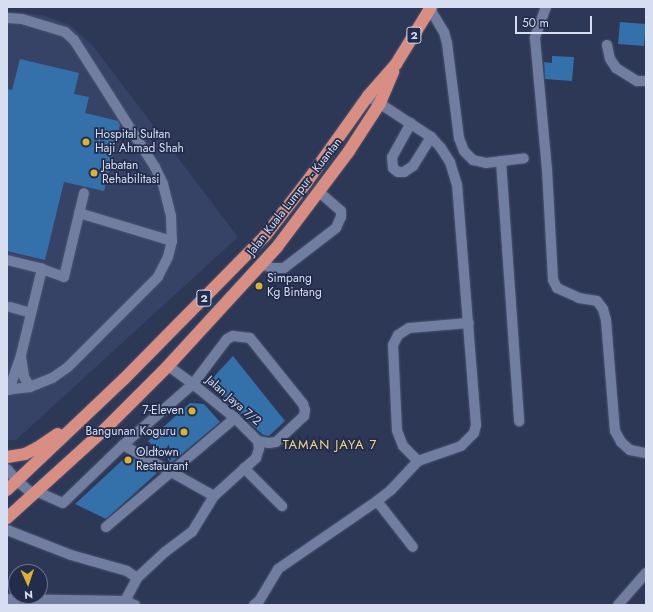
<!DOCTYPE html>
<html>
<head>
<meta charset="utf-8">
<style>
  body { margin:0 }
  #map { position:relative; width:653px; height:612px; overflow:hidden; background:#2d3756; font-family:Jost,sans-serif }
  div>[style] { position:absolute }
  .built>* { inset:0; background:#364367 }
  .building>* { inset:0; background:#3471aa }
  .roads { filter:drop-shadow(0 0 1px #4b546e) drop-shadow(0 0 1px #4b546e) }
  .minor>* { height:10px; margin:-5px; padding:0 5px; transform-origin:5px; border-radius:5px; background:#717ea0 }
  .highway>* { height:12px; margin:-6px; padding:0 6px; transform-origin:6px; border-radius:6px; background:#d88e83 }
  .dots>* { width:11px; height:11px; translate:-50% -50%; box-sizing:border-box; border:2px solid #232d4b; border-radius:50% }
  span { translate:-50% -50%; white-space:nowrap; text-align:center; line-height:1.15; -webkit-text-stroke:3.5px #232d4b; paint-order:stroke }
  .shield-label span { padding:1px 3px; background:#232d4b; border:1px solid; border-radius:3px; -webkit-text-stroke-width:0 }
  .shield-label { font-size:11px; color:#d7def2; font-weight:700 }
  .poi-label { font-size:12px; color:#d7def2 }
  .left { translate:0 -50%; text-align:left }
  .right { translate:-100% -50%; text-align:right }
  .street-label { font-size:12px; color:#d7def2 }
  .neighbourhood-label { font-size:13px; color:#f2d58a; letter-spacing:1px }
  .frame { position:absolute; inset:0; border:8px solid #d7def2; pointer-events:none }
  .north { position:absolute; left:8px; top:564px; width:40px; height:40px; box-sizing:border-box; background:#232d4b; border:1px solid #6b748e; border-radius:50%; rotate:177deg; font-size:11px; font-weight:700; line-height:16px; text-align:center; color:#d7def2 }
  .north::after { content:''; display:block; margin:auto; width:14px; height:18px; background:#dcb233; clip-path:polygon(50% 0,100% 100%,50% 72%,0 100%) }
  .scale { position:absolute; left:515px; top:16px; width:77px; height:18px; box-sizing:border-box; border:2px solid #d7def2; border-top:0; padding-left:5px; font-size:12px; line-height:14px; white-space:nowrap; color:#d7def2; -webkit-text-stroke:3px #232d4b; paint-order:stroke }
</style>
</head>
<body>
<div id="map">
  <div class="built">
    <div style="clip-path:polygon(7px 12px,42px 15px,70px 25px,93px 46px,238px 237px,16px 440px,7px 440px)"></div>
  </div>
  <div class="building">
    <div style="clip-path:polygon(620px 22px,646px 24px,644px 46px,618px 44px)"></div>
    <div style="clip-path:polygon(552px 56px,574px 57px,572px 81px,545px 79px,544px 62px,552px 63px)"></div>
    <div style="clip-path:polygon(20px 59px,79px 73px,74px 94px,89px 97px,85px 113px,118px 121px,120px 125px,104px 191px,64px 182px,45px 260px,7px 251px,7px 89px,12px 90px)"></div>
    <div style="clip-path:polygon(233px 356px,285px 421px,269px 436px,263px 435px,208px 383px)"></div>
    <div style="clip-path:polygon(190px 403px,204px 404px,220px 422px,171px 463px,148px 441px)"></div>
    <div style="clip-path:polygon(128px 455px,157px 473px,106px 519px,75px 504px)"></div>
  </div>
  <div class="roads">
    <div class="minor">
      <div style="left:546px;top:7px;width:33px;rotate:110deg"></div>
      <div style="left:535px;top:38px;width:132px;rotate:84.8deg"></div>
      <div style="left:547px;top:169px;width:111px;rotate:86.9deg"></div>
      <div style="left:553px;top:280px;width:9px;rotate:63deg"></div>
      <div style="left:557px;top:288px;width:24px;rotate:24deg"></div>
      <div style="left:579px;top:298px;width:18px;rotate:9deg"></div>
      <div style="left:597px;top:301px;width:10px;rotate:53deg"></div>
      <div style="left:603px;top:309px;width:11px;rotate:75deg"></div>
      <div style="left:606px;top:320px;width:111px;rotate:85.4deg"></div>
      <div style="left:615px;top:431px;width:13px;rotate:61deg"></div>
      <div style="left:621px;top:442px;width:12px;rotate:42deg"></div>
      <div style="left:630px;top:450px;width:16px;rotate:11deg"></div>
      <div style="left:430px;top:9px;width:27px;rotate:59deg"></div>
      <div style="left:444px;top:32px;width:11px;rotate:75deg"></div>
      <div style="left:447px;top:43px;width:96px;rotate:82.8deg"></div>
      <div style="left:459px;top:138px;width:14px;rotate:69deg"></div>
      <div style="left:464px;top:151px;width:13px;rotate:45deg"></div>
      <div style="left:473px;top:160px;width:13px;rotate:13deg"></div>
      <div style="left:486px;top:163px;width:38px;rotate:-7deg"></div>
      <div style="left:7px;top:18px;width:15px;rotate:4deg"></div>
      <div style="left:22px;top:19px;width:45px;rotate:16.8deg"></div>
      <div style="left:65px;top:32px;width:12px;rotate:42deg"></div>
      <div style="left:74px;top:40px;width:151px;rotate:57.5deg"></div>
      <div style="left:155px;top:167px;width:19px;rotate:65deg"></div>
      <div style="left:163px;top:184px;width:33px;rotate:76deg"></div>
      <div style="left:171px;top:216px;width:25px;rotate:88deg"></div>
      <div style="left:172px;top:241px;width:16px;rotate:104deg"></div>
      <div style="left:168px;top:257px;width:22px;rotate:117deg"></div>
      <div style="left:158px;top:277px;width:127px;rotate:135deg"></div>
      <div style="left:68px;top:367px;width:19px;rotate:145deg"></div>
      <div style="left:52px;top:378px;width:24px;rotate:158deg"></div>
      <div style="left:30px;top:387px;width:23px;rotate:173deg"></div>
      <div style="left:607px;top:45px;width:14px;rotate:78deg"></div>
      <div style="left:610px;top:59px;width:11px;rotate:56deg"></div>
      <div style="left:616px;top:68px;width:25px;rotate:32deg"></div>
      <div style="left:637px;top:81px;width:9px"></div>
      <div style="left:411px;top:123px;width:39px;rotate:119deg"></div>
      <div style="left:392px;top:157px;width:11px;rotate:85deg"></div>
      <div style="left:393px;top:168px;width:6px;rotate:39deg"></div>
      <div style="left:398px;top:172px;width:6px"></div>
      <div style="left:404px;top:172px;width:11px;rotate:-34deg"></div>
      <div style="left:413px;top:166px;width:34px;rotate:-58deg"></div>
      <div style="left:501px;top:161px;width:261px;rotate:86deg"></div>
      <div style="left:79px;top:213px;width:97px;rotate:16.8deg"></div>
      <div style="left:7px;top:260px;width:36px;rotate:14deg"></div>
      <div style="left:42px;top:269px;width:23px;rotate:20deg"></div>
      <div style="left:64px;top:277px;width:86px;rotate:-76.6deg"></div>
      <div style="left:262px;top:264px;width:11px;rotate:22deg"></div>
      <div style="left:272px;top:268px;width:12px"></div>
      <div style="left:284px;top:268px;width:66px;rotate:-37.6deg"></div>
      <div style="left:336px;top:228px;width:12px;rotate:-66deg"></div>
      <div style="left:341px;top:217px;width:6px;rotate:-90deg"></div>
      <div style="left:341px;top:211px;width:29px;rotate:-139deg"></div>
      <div style="left:10px;top:307px;width:22px;rotate:16deg"></div>
      <div style="left:21px;top:357px;width:20px;rotate:81deg"></div>
      <div style="left:24px;top:377px;width:12px;rotate:59deg"></div>
      <div style="left:9px;top:390px;width:37px;rotate:-71deg"></div>
      <div style="left:21px;top:355px;width:89px;rotate:-76.3deg"></div>
      <div style="left:123px;top:445px;width:104px;rotate:29.3deg"></div>
      <div style="left:418px;top:461px;width:21px;rotate:-135deg"></div>
      <div style="left:403px;top:446px;width:17px;rotate:-111deg"></div>
      <div style="left:397px;top:430px;width:85px;rotate:-92.7deg"></div>
      <div style="left:393px;top:345px;width:11px;rotate:-63deg"></div>
      <div style="left:398px;top:335px;width:13px;rotate:-32deg"></div>
      <div style="left:409px;top:328px;width:60px;rotate:-4.8deg"></div>
      <div style="left:244px;top:468px;width:54px;rotate:45deg"></div>
      <div style="left:7px;top:469px;width:16px;rotate:50deg"></div>
      <div style="left:17px;top:481px;width:22px;rotate:39deg"></div>
      <div style="left:38px;top:492px;width:27px;rotate:24deg"></div>
      <div style="left:63px;top:503px;width:83px;rotate:-44deg"></div>
      <div style="left:123px;top:445px;width:93px;rotate:-41.1deg"></div>
      <div style="left:193px;top:384px;width:56px;rotate:-52.9deg"></div>
      <div style="left:227px;top:339px;width:7px;rotate:-27deg"></div>
      <div style="left:233px;top:336px;width:17px;rotate:7deg"></div>
      <div style="left:250px;top:338px;width:85px;rotate:51.2deg"></div>
      <div style="left:303px;top:404px;width:6px;rotate:72deg"></div>
      <div style="left:305px;top:410px;width:6px;rotate:99deg"></div>
      <div style="left:304px;top:416px;width:38px;rotate:137deg"></div>
      <div style="left:276px;top:442px;width:7px;rotate:172deg"></div>
      <div style="left:269px;top:443px;width:11px;rotate:-170deg"></div>
      <div style="left:377px;top:501px;width:58px;rotate:52deg"></div>
      <div style="left:106px;top:527px;width:169px;rotate:-40.2deg"></div>
      <div style="left:7px;top:530px;width:69px;rotate:21.3deg"></div>
      <div style="left:71px;top:555px;width:58px;rotate:15.9deg"></div>
      <div style="left:127px;top:571px;width:12px;rotate:35deg"></div>
      <div style="left:7px;top:599px;width:118px;rotate:1deg"></div>
      <div style="left:125px;top:601px;width:11px;rotate:22deg"></div>
      <div style="left:125px;top:601px;width:26px;rotate:-62deg"></div>
      <div style="left:137px;top:578px;width:38px;rotate:-43deg"></div>
      <div style="left:165px;top:552px;width:34px;rotate:-37deg"></div>
      <div style="left:192px;top:532px;width:42px;rotate:-58.6deg"></div>
      <div style="left:214px;top:496px;width:57px;rotate:-42.1deg"></div>
      <div style="left:256px;top:458px;width:9px;rotate:-72deg"></div>
      <div style="left:259px;top:449px;width:8px;rotate:-97deg"></div>
      <div style="left:258px;top:441px;width:33px;rotate:-135deg"></div>
      <div style="left:235px;top:418px;width:54px;rotate:-141deg"></div>
      <div style="left:193px;top:384px;width:31px;rotate:-144deg"></div>
      <div style="left:254px;top:605px;width:6px;rotate:-39deg"></div>
      <div style="left:259px;top:601px;width:37px;rotate:-59deg"></div>
      <div style="left:278px;top:569px;width:120px;rotate:-34.5deg"></div>
      <div style="left:377px;top:501px;width:18px;rotate:-38deg"></div>
      <div style="left:391px;top:490px;width:40px;rotate:-47deg"></div>
      <div style="left:418px;top:461px;width:46px;rotate:-19.2deg"></div>
      <div style="left:461px;top:446px;width:18px;rotate:-45deg"></div>
      <div style="left:474px;top:433px;width:8px;rotate:-76deg"></div>
      <div style="left:476px;top:425px;width:241px;rotate:-94.5deg"></div>
      <div style="left:457px;top:185px;width:24px;rotate:-107deg"></div>
      <div style="left:450px;top:162px;width:17px;rotate:-123deg"></div>
      <div style="left:441px;top:148px;width:15px;rotate:-132deg"></div>
      <div style="left:431px;top:137px;width:75px;rotate:-146.9deg"></div>
      <div style="left:618px;top:605px;width:43px;rotate:-48.8deg"></div>
    </div>
    <div class="highway">
      <div style="left:7px;top:457px;width:18px;rotate:-9deg"></div>
      <div style="left:25px;top:454px;width:13px;rotate:-27deg"></div>
      <div style="left:37px;top:448px;width:25px;rotate:-34deg"></div>
      <div style="left:7px;top:490px;width:161px;rotate:-43.5deg"></div>
      <div style="left:124px;top:379px;width:201px;rotate:-45.4deg"></div>
      <div style="left:265px;top:236px;width:67px;rotate:-52.3deg"></div>
      <div style="left:306px;top:183px;width:107px;rotate:-54.5deg"></div>
      <div style="left:368px;top:96px;width:43px;rotate:-48.8deg"></div>
      <div style="left:396px;top:64px;width:67px;rotate:-58.4deg"></div>
      <div style="left:7px;top:518px;width:130px;rotate:-42.2deg"></div>
      <div style="left:103px;top:431px;width:92px;rotate:-45deg"></div>
      <div style="left:168px;top:366px;width:161px;rotate:-47.5deg"></div>
      <div style="left:277px;top:247px;width:120px;rotate:-53.1deg"></div>
      <div style="left:349px;top:151px;width:57px;rotate:-57.1deg"></div>
      <div style="left:380px;top:103px;width:34px;rotate:-67deg"></div>
    </div>
  </div>
  <div class="dots">
    <div style="left:86px;top:142px;background:#dcb233"></div>
    <div style="left:94px;top:173px;background:#dcb233"></div>
    <div style="left:259px;top:286px;background:#dcb233"></div>
    <div style="left:192px;top:411px;background:#dcb233"></div>
    <div style="left:184px;top:432px;background:#dcb233"></div>
    <div style="left:128px;top:460px;background:#dcb233"></div>
  </div>
  <div class="shield-label">
    <span style="left:414px;top:35px">2</span>
    <span style="left:204px;top:298px">2</span>
  </div>
  <div class="poi-label">
    <span class="left" style="left:95px;top:142px">Hospital Sultan<br>Haji Ahmad Shah</span>
    <span class="left" style="left:102px;top:173px">Jabatan<br>Rehabilitasi</span>
    <span class="left" style="left:267px;top:286px">Simpang<br>Kg Bintang</span>
    <span class="right" style="left:184px;top:411px">7-Eleven</span>
    <span class="right" style="left:176px;top:432px">Bangunan Koguru</span>
    <span class="left" style="left:136px;top:460px">Oldtown<br>Restaurant</span>
  </div>
  <div class="street-label">
    <span style="left:295px;top:197px;rotate:-52deg">Jalan Kuala Lumpur - Kuantan</span>
    <span style="left:233px;top:401px;rotate:41deg">Jalan Jaya 7/2</span>
  </div>
  <div class="neighbourhood-label">
    <span style="left:330px;top:445px">TAMAN JAYA 7</span>
  </div>
  <div class="frame"></div>
  <div class="north">N</div>
  <div class="scale">50 m</div>
</div>
</body>
</html>
